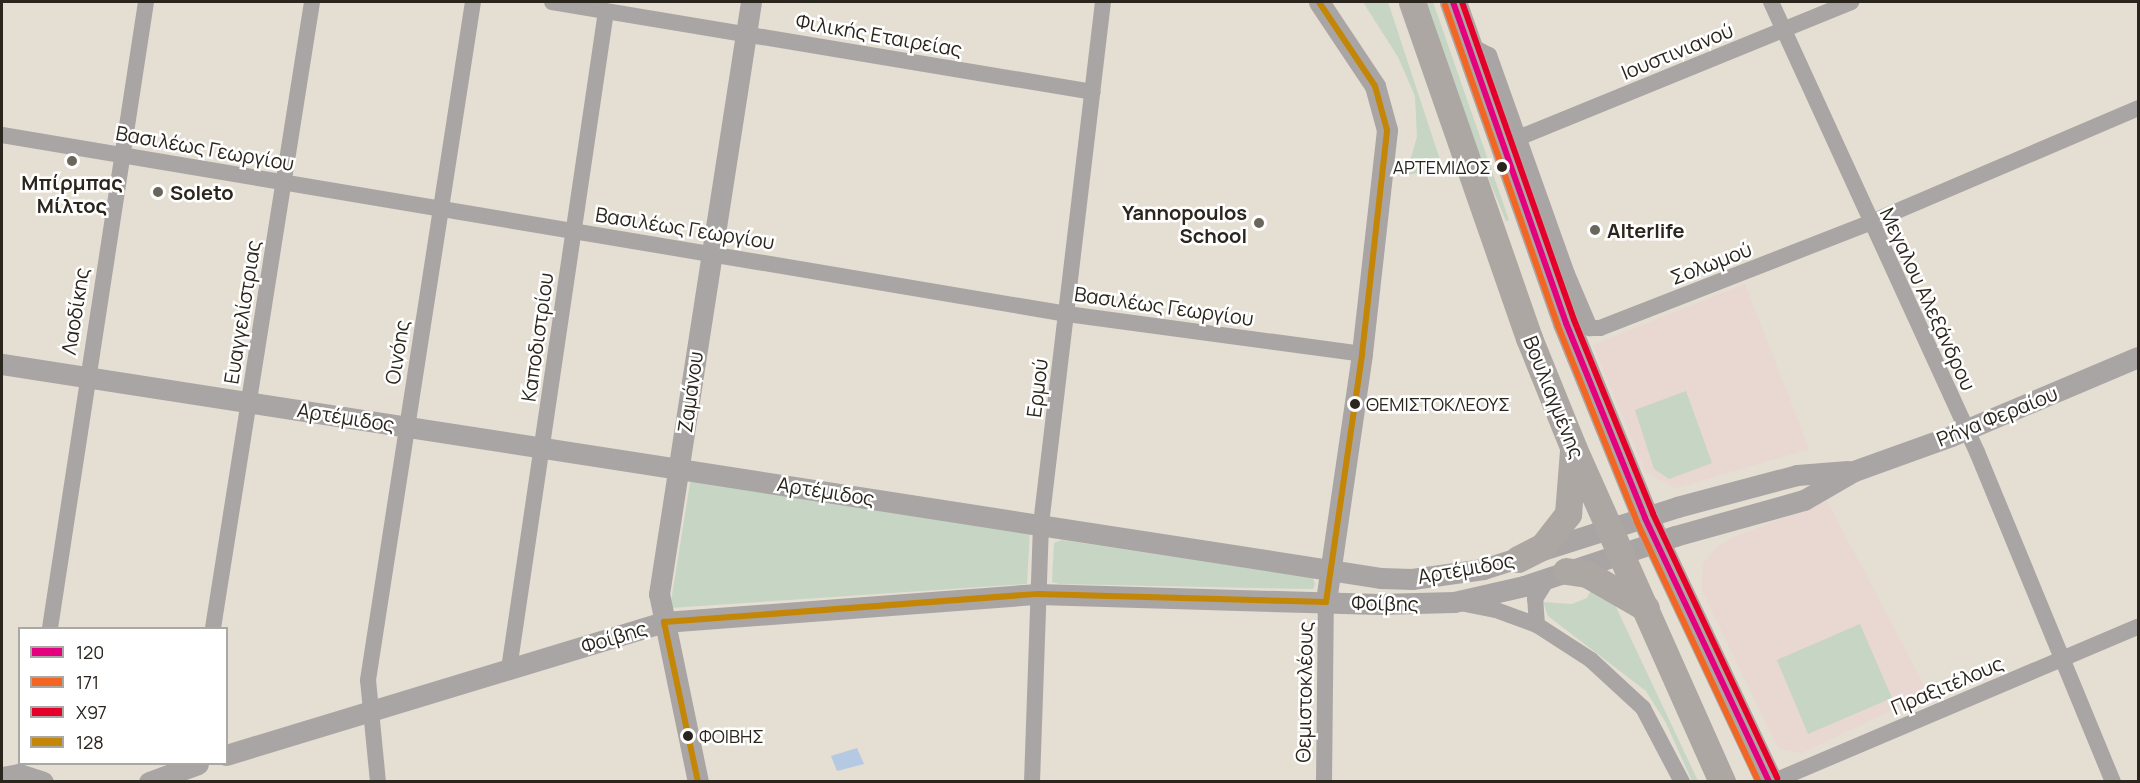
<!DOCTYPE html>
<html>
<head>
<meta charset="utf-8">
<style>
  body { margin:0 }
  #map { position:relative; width:2140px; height:783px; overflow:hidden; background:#e5ded2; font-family:Manrope,sans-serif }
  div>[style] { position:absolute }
  .education>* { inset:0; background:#e9d7d2 }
  .green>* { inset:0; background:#c6d5c4 }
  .water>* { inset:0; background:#b5c9e3 }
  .minor>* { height:16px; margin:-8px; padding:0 8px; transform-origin:8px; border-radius:8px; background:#a9a5a4 }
  .tertiary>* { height:21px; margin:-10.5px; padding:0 10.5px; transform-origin:10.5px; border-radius:10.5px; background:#a9a5a4 }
  .primary>* { height:27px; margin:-13.5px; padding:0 13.5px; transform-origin:13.5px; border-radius:13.5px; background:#aca7a3 }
  .bus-1>* { height:6px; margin:-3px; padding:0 3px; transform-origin:3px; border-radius:3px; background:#e5007d }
  .bus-2>* { height:6px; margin:-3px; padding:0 3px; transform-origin:3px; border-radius:3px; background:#f26522 }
  .bus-3>* { height:6px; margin:-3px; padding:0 3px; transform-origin:3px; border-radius:3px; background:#e4002b }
  .bus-4>* { height:6px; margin:-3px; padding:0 3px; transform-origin:3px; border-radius:3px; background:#c48607 }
  .dots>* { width:16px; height:16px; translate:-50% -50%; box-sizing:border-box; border:3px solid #fff; border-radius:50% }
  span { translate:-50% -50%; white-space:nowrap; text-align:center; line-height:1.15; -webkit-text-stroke:5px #fff; paint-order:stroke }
  .bus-label { font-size:18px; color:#2a251d }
  .right { translate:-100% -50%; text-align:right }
  .left { translate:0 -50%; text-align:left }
  .street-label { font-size:20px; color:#2a251d }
  .poi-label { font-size:20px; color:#2a251d; font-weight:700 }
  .frame { position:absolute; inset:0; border:3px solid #2a251d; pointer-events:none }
  .legend { position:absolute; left:18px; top:627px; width:210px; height:138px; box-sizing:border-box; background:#fff; border:2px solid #aaa8a5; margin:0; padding:8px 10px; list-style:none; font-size:18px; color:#2a251d }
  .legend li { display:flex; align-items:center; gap:12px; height:30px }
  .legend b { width:30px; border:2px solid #aaa8a5 }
</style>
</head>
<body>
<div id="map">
  <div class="education">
    <div style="clip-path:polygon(1745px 284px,1809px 449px,1676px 488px,1646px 473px,1593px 345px)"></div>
    <div style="clip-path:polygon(1827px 501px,1928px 693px,1801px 753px,1778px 748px,1702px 591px,1703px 564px,1716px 548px,1732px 538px)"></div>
  </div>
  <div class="green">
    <div style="clip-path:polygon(1363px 2px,1388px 2px,1443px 169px,1406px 175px,1417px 137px,1415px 96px,1398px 57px)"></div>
    <div style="clip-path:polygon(1425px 2px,1433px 2px,1509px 220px,1506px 221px,1476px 148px)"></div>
    <div style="clip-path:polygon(1686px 391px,1712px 463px,1669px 479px,1654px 469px,1635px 410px)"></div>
    <div style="clip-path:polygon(691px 477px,1030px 529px,1027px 584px,670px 608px)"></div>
    <div style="clip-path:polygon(1062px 540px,1313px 578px,1315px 584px,1313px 589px,1059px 584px,1052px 582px,1054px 543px)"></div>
    <div style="clip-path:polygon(1591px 590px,1615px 605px,1698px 781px,1692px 781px,1666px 723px,1646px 691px,1548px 616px,1543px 602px,1572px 604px,1587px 598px)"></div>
    <div style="clip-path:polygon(1860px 624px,1892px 698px,1808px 734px,1777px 660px)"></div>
  </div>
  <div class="water">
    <div style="clip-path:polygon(857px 748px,864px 764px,837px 771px,831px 756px)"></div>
  </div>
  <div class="minor">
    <div style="left:552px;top:2px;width:548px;rotate:9.45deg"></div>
    <div style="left:1771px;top:2px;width:495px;rotate:65.4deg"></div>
    <div style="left:1977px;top:452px;width:357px;rotate:67.6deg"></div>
    <div style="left:1466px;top:43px;width:26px;rotate:28deg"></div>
    <div style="left:1489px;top:55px;width:232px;rotate:70.4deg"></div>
    <div style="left:1567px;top:274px;width:59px;rotate:66.9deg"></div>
    <div style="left:1590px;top:328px;width:10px"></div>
    <div style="left:1600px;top:328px;width:289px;rotate:-21.3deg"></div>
    <div style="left:1869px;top:223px;width:293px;rotate:-23.1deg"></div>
    <div style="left:2px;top:135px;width:1080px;rotate:9.54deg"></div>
    <div style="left:1067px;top:314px;width:298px;rotate:7.7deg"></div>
    <div style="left:1518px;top:138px;width:360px;rotate:-22.2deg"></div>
    <div style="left:1460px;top:603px;width:37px;rotate:11deg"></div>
    <div style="left:1496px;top:610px;width:44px;rotate:20.1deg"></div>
    <div style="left:1537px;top:625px;width:64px;rotate:32.9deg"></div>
    <div style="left:1591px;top:660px;width:71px;rotate:42.7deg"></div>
    <div style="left:1643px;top:708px;width:84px;rotate:62.2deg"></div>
    <div style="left:1537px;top:625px;width:26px;rotate:-94deg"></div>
    <div style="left:1535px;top:599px;width:26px;rotate:-58deg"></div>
    <div style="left:50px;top:628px;width:633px;rotate:-81.28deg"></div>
    <div style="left:213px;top:628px;width:634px;rotate:-81.01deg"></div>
    <div style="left:509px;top:669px;width:665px;rotate:-81.61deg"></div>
    <div style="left:378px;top:782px;width:102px;rotate:-95.6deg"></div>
    <div style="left:368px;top:680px;width:686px;rotate:-81.2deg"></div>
    <div style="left:1032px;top:782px;width:258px;rotate:-88deg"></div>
    <div style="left:1041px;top:524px;width:526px;rotate:-83.23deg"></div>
    <div style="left:1324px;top:782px;width:180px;rotate:-89.4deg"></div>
    <div style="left:1772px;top:782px;width:397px;rotate:-23deg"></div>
  </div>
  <div class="tertiary">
    <div style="left:1319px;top:2px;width:101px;rotate:56.3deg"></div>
    <div style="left:1375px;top:86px;width:46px;rotate:74.7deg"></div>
    <div style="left:1387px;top:130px;width:225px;rotate:96.4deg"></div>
    <div style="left:1362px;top:354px;width:251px;rotate:98.3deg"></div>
    <div style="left:2px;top:364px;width:1396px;rotate:8.82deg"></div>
    <div style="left:1381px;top:578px;width:31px;rotate:2deg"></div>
    <div style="left:1412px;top:579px;width:72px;rotate:-8deg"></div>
    <div style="left:1483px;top:569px;width:204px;rotate:-17.7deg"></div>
    <div style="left:1677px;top:507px;width:124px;rotate:-14.9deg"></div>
    <div style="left:1797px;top:475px;width:51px;rotate:-4.5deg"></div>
    <div style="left:226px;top:755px;width:458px;rotate:-16.9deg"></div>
    <div style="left:664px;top:622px;width:375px;rotate:-4.3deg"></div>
    <div style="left:1038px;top:594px;width:341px;rotate:1.7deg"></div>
    <div style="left:1379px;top:604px;width:75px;rotate:-1.5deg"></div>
    <div style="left:1454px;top:602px;width:72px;rotate:-12.9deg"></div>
    <div style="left:1524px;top:586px;width:159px;rotate:-18.3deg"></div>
    <div style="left:1675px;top:536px;width:134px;rotate:-15.6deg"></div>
    <div style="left:1804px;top:500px;width:58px;rotate:-30.1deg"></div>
    <div style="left:1854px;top:471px;width:103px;rotate:-19.8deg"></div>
    <div style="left:1951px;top:436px;width:203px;rotate:-22.9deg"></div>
    <div style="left:2px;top:777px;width:17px;rotate:-10deg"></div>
    <div style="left:19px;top:774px;width:25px;rotate:18deg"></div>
    <div style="left:149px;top:782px;width:52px;rotate:-20.2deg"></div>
    <div style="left:698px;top:782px;width:192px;rotate:-101.7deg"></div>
    <div style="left:659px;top:594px;width:599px;rotate:-81.17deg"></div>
  </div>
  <div class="primary">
    <div style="left:1412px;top:2px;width:356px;rotate:70.8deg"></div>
    <div style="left:1529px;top:338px;width:118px;rotate:68deg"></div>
    <div style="left:1573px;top:447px;width:367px;rotate:66deg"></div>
    <div style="left:1453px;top:2px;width:340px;rotate:70.6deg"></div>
    <div style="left:1566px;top:323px;width:210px;rotate:67.9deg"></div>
    <div style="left:1645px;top:518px;width:292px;rotate:64.8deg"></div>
    <div style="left:1518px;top:559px;width:28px;rotate:-27deg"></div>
    <div style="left:1543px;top:546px;width:41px;rotate:-52deg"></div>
    <div style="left:1568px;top:514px;width:63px;rotate:-85.5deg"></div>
    <div style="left:1566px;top:571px;width:21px;rotate:8deg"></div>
    <div style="left:1587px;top:574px;width:68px;rotate:30deg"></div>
  </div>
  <div class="bus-1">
    <div style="left:1453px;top:2px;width:340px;rotate:70.6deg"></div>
    <div style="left:1566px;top:323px;width:210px;rotate:67.9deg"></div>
    <div style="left:1645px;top:518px;width:292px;rotate:64.8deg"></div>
  </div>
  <div class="bus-2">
    <div style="left:1445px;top:5px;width:340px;rotate:70.6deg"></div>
    <div style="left:1558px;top:326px;width:211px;rotate:68deg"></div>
    <div style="left:1637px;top:522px;width:287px;rotate:64.9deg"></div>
  </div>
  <div class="bus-3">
    <div style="left:1462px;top:2px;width:337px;rotate:70.6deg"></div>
    <div style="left:1574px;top:320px;width:209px;rotate:67.8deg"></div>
    <div style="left:1653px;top:514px;width:292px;rotate:64.8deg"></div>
  </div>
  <div class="bus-4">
    <div style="left:698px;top:782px;width:164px;rotate:-102deg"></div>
    <div style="left:664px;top:622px;width:375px;rotate:-4.3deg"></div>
    <div style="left:1038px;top:594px;width:288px;rotate:1.6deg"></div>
    <div style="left:1326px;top:602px;width:251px;rotate:-81.7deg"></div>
    <div style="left:1362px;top:354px;width:225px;rotate:-83.6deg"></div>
    <div style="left:1387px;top:130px;width:46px;rotate:-105.3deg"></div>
    <div style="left:1375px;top:86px;width:101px;rotate:-123.7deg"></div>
  </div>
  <div class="dots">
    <div style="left:72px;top:161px;background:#6b665c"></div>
    <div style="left:1502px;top:167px;background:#2a251d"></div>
    <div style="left:158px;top:192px;background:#6b665c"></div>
    <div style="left:1259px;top:223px;background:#6b665c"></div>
    <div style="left:1595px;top:230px;background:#6b665c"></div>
    <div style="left:1355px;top:404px;background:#2a251d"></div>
    <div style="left:688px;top:736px;background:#2a251d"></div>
  </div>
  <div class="bus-label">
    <span class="right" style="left:1491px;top:167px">ΑΡΤΕΜΙΔΟΣ</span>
    <span class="left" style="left:1366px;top:404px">ΘΕΜΙΣΤΟΚΛΕΟΥΣ</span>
    <span class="left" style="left:699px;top:736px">ΦΟΙΒΗΣ</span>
  </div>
  <div class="street-label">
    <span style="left:879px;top:35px;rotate:10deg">Φιλικής Εταιρείας</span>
    <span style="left:1677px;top:51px;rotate:-22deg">Ιουστινιανού</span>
    <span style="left:205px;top:148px;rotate:10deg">Βασιλέως Γεωργίου</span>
    <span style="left:685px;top:228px;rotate:9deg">Βασιλέως Γεωργίου</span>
    <span style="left:1711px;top:263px;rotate:-21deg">Σολωμού</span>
    <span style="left:1928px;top:299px;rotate:65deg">Μεγαλου Αλεξάνδρου</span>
    <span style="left:1164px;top:306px;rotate:8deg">Βασιλέως Γεωργίου</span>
    <span style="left:75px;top:311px;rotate:-81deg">Λαοδίκης</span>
    <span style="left:242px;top:312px;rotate:-81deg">Ευαγγελίστριας</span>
    <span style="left:537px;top:337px;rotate:-82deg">Καποδιστρίου</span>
    <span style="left:397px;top:352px;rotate:-81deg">Οινόης</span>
    <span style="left:1037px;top:388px;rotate:-83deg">Ερμού</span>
    <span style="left:690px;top:392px;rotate:-82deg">Ζαμάνου</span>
    <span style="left:1554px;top:397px;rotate:68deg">Βουλιαγμένης</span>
    <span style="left:1997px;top:416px;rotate:-22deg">Ρήγα Φεραίου</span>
    <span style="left:346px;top:417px;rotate:9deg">Αρτέμιδος</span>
    <span style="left:826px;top:491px;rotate:9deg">Αρτέμιδος</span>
    <span style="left:1466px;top:568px;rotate:-10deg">Αρτέμιδος</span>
    <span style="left:1385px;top:603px;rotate:1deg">Φοίβης</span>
    <span style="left:614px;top:637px;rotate:-17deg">Φοίβης</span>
    <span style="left:1947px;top:685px;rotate:-23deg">Πραξιτέλους</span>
    <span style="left:1304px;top:692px;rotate:-89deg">Θεμιστοκλέους</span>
  </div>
  <div class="poi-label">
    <span style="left:72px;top:194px">Μπίρμπας<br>Μίλτος</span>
    <span class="left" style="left:170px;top:192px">Soleto</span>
    <span class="right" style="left:1247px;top:224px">Yannopoulos<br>School</span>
    <span class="left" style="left:1607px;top:230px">Alterlife</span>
  </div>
  <div class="frame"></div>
  <ul class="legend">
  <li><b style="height:8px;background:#e5007d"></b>120</li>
  <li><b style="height:8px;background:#f26522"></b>171</li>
  <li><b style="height:8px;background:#e4002b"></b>X97</li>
  <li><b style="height:8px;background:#c48607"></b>128</li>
  </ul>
</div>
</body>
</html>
